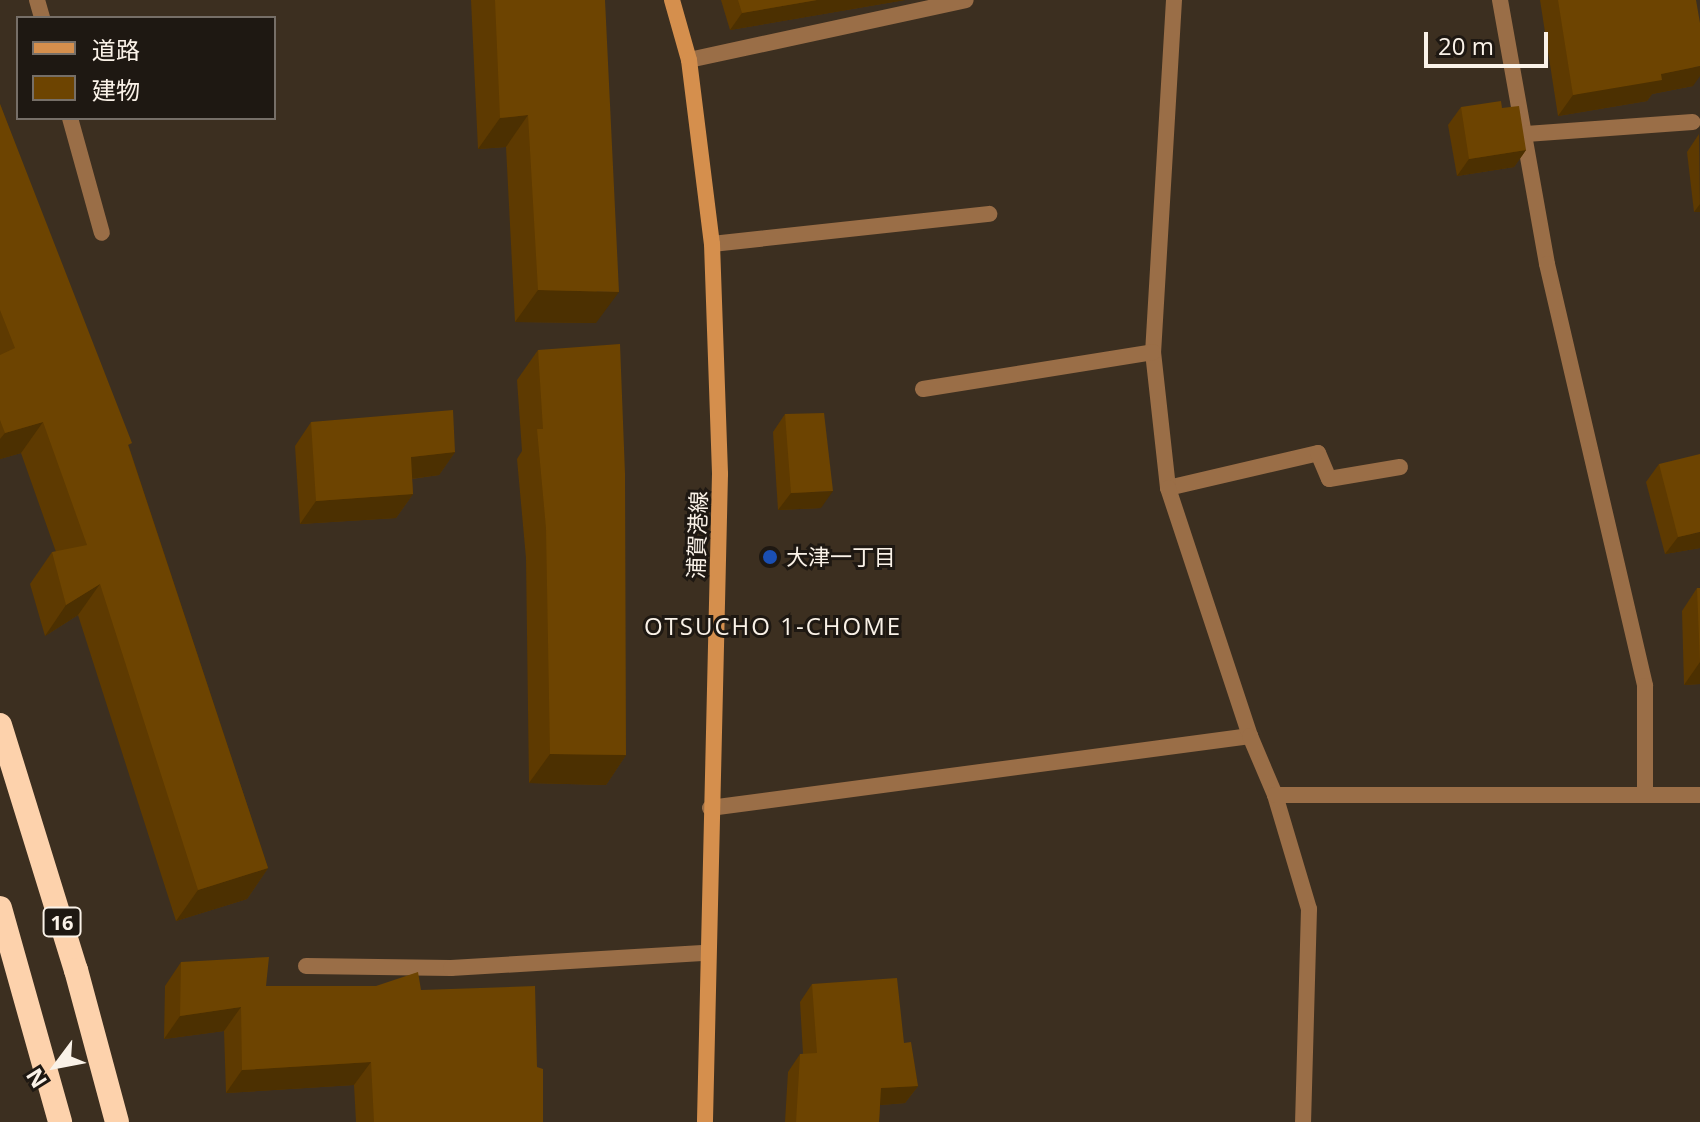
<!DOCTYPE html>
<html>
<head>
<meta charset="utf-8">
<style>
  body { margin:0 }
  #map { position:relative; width:1700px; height:1122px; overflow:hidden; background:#3c2f20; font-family:"Open Sans","Noto Sans JP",sans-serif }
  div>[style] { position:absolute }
  .lane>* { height:16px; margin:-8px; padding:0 8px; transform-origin:8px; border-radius:8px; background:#9a6e47 }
  .street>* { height:16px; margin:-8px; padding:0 8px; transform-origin:8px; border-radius:8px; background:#9a6e47 }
  .secondary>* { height:16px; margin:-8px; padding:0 8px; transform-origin:8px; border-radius:8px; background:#d58f4d }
  .highway>* { height:24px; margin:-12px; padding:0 12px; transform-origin:12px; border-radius:12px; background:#fdd2ac }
  .wall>* { inset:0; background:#5e3a01 }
  .shaded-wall>* { inset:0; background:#4c3001 }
  .building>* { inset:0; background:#6d4401 }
  .dots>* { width:22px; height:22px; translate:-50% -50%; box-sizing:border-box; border:4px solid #1e1812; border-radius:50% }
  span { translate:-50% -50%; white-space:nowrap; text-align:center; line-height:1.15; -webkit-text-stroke:6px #1e1812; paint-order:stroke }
  .shield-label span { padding:2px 6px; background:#1e1812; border:2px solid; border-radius:6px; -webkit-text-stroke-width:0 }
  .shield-label { font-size:20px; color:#faf2e8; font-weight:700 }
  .street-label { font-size:22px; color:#faf2e8 }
  .poi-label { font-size:22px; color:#faf2e8 }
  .left { translate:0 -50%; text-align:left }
  .neighbourhood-label { font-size:24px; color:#faf2e8; letter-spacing:2px }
  .legend { position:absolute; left:16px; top:16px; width:260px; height:104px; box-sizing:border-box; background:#1e1812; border:2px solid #766f68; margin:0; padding:10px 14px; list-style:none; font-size:24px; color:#faf2e8 }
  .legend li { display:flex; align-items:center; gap:16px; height:40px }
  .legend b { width:40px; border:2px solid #766f68 }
  .north { position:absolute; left:16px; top:1026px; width:80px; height:80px; -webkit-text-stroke:6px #1e1812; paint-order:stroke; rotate:238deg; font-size:22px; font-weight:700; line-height:32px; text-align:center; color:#faf2e8 }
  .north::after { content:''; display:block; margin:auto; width:28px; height:36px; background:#faf2e8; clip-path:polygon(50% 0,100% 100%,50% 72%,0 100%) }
  .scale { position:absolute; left:1424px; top:32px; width:124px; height:36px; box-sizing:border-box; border:4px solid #faf2e8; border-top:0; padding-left:10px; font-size:24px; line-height:28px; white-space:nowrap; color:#faf2e8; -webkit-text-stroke:6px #1e1812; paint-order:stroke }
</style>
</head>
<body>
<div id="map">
  <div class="lane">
    <div style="left:37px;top:0;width:19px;rotate:74deg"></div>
    <div style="left:689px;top:60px;width:283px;rotate:-12.2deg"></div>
    <div style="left:70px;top:118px;width:119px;rotate:74.5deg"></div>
    <div style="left:1168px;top:488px;width:154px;rotate:-13.1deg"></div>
    <div style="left:1318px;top:453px;width:28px;rotate:67deg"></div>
    <div style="left:1329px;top:479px;width:72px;rotate:-9.6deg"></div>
    <div style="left:710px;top:808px;width:545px;rotate:-7.59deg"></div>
    <div style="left:306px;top:966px;width:145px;rotate:0.8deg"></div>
    <div style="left:451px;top:968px;width:256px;rotate:-3.4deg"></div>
  </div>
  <div class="street">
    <div style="left:1174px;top:0;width:353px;rotate:93.4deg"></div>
    <div style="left:1153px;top:352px;width:137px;rotate:83.7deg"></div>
    <div style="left:1168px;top:488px;width:261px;rotate:71.7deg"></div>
    <div style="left:1250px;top:736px;width:64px;rotate:67deg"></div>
    <div style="left:1275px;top:795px;width:119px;rotate:73.4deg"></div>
    <div style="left:1309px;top:909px;width:213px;rotate:91.6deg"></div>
    <div style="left:1500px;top:0;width:268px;rotate:79.9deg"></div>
    <div style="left:1547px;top:264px;width:433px;rotate:76.9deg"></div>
    <div style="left:1645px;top:686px;width:109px;rotate:90deg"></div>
    <div style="left:1526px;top:134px;width:167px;rotate:-4.1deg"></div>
    <div style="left:712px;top:244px;width:279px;rotate:-6.2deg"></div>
    <div style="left:923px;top:389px;width:233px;rotate:-9.1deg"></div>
    <div style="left:1275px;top:795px;width:425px"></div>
  </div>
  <div class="secondary">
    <div style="left:672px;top:0;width:62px;rotate:74.2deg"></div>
    <div style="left:689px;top:60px;width:185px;rotate:82.9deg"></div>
    <div style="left:712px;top:244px;width:230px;rotate:88deg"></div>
    <div style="left:720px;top:474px;width:648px;rotate:91.33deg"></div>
  </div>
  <div class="highway">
    <div style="left:0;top:725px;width:257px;rotate:72.8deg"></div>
    <div style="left:76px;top:970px;width:157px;rotate:74.9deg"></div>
    <div style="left:0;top:908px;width:222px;rotate:74.3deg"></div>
  </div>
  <div class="wall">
    <div style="clip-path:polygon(471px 0,605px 0,596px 323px,515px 322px,506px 147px,478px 149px)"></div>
    <div style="clip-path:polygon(721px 0,905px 0,730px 30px)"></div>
    <div style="clip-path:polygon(1540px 0,1696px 0,1693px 86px,1652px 94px,1647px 101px,1558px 116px)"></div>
    <div style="clip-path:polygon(0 104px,129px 447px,268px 868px,247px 899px,176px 921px,78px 615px,45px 636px,30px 584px,52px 552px,56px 552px,21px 453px,0 459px)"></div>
    <div style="clip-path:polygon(1461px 107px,1526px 150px,1514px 167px,1457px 176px,1448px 125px)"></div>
    <div style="clip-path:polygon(1699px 134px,1700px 212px,1694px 212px,1687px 152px)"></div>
    <div style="clip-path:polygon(538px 350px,626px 755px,606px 785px,529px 783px,526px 558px,517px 459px,522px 451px,517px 380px)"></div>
    <div style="clip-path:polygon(785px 414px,821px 508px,778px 510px,773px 432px)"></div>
    <div style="clip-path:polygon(311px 422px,455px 452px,439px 475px,412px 479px,413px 494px,396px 518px,300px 524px,295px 446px)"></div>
    <div style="clip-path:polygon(1659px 464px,1700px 548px,1665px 554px,1646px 482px)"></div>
    <div style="clip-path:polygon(1697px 588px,1700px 588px,1700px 684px,1684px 685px,1682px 611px)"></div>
    <div style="clip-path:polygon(181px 962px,266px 986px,421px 990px,537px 1067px,543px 1122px,356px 1122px,354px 1085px,226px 1093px,224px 1031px,164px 1039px,165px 986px)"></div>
    <div style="clip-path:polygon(812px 984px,904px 1043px,918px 1086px,905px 1103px,880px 1105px,879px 1122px,785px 1122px,788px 1072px,800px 1054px,803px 1054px,800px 1002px)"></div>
  </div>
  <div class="shaded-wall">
    <div style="clip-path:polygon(817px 0,905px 0,730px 30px,742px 13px)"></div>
    <div style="clip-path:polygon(1700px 66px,1700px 76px,1693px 86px,1652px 94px,1647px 101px,1558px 116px,1573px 95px,1661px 74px)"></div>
    <div style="clip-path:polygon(528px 115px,506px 147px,478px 149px,500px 118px)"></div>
    <div style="clip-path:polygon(1526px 150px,1514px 167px,1457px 176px,1469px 159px)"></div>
    <div style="clip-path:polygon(1700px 204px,1700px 212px,1694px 212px)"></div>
    <div style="clip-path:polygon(538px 290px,619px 292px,596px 323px,515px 322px)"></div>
    <div style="clip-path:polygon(43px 422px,21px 453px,0 459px,0 439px,5px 433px)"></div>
    <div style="clip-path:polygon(455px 452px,439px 475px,395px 481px,411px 457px)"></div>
    <div style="clip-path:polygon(833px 491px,821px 508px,778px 510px,791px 493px)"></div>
    <div style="clip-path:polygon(413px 494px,396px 518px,300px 524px,316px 501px)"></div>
    <div style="clip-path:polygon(1700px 532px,1700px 548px,1665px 554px,1678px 537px)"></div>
    <div style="clip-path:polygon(100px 584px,78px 615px,45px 636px,66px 605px)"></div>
    <div style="clip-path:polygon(1700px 662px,1700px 684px,1684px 685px)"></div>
    <div style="clip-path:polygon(550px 754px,626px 755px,606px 785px,529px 783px)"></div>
    <div style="clip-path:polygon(268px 868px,247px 899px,176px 921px,198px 890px)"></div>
    <div style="clip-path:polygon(241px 1007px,224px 1031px,164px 1039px,180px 1016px)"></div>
    <div style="clip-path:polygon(371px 1062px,354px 1085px,226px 1093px,242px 1070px)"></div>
    <div style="clip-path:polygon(918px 1086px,905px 1103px,869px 1106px,881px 1088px)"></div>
  </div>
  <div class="building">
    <div style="clip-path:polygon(495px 0,605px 0,619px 292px,538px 290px,528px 115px,500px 118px)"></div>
    <div style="clip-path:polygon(738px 0,817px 0,742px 13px)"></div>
    <div style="clip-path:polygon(1558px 0,1696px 0,1700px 23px,1700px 66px,1661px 74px,1662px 80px,1573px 95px)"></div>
    <div style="clip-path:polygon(1501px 101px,1502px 108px,1519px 106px,1526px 150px,1469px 159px,1461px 107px)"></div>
    <div style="clip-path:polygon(0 104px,132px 443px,128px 445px,268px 868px,198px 890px,100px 584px,66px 605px,52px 552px,87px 545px,43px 422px,5px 433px,0 420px,0 355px,15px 348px,0 310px)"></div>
    <div style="clip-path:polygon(620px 344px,625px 474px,626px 755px,550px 754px,546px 528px,537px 429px,543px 429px,538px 350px)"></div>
    <div style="clip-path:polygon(453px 410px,455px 452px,411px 457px,413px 494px,316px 501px,311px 422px)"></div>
    <div style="clip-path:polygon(824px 413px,833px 491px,791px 493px,785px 414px)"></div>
    <div style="clip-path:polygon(1700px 454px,1700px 532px,1678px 537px,1659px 464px)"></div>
    <div style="clip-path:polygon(1697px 588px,1700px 588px,1700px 662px)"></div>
    <div style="clip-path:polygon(269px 957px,266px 986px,376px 986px,418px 972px,421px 990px,535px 986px,537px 1067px,543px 1069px,543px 1122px,374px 1122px,371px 1062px,242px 1070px,241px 1007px,180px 1016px,181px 962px)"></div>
    <div style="clip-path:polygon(897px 978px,904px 1043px,911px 1042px,918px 1086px,881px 1088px,879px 1122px,796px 1122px,800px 1054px,817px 1053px,812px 984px)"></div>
  </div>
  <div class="dots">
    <div style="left:770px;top:557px;background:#1a4fb4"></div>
  </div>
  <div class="shield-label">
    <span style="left:62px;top:922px">16</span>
  </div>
  <div class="street-label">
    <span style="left:697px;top:535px;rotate:-88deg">浦賀港線</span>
  </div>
  <div class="poi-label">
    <span class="left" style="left:786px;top:557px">大津一丁目</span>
  </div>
  <div class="neighbourhood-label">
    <span style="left:773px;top:626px">OTSUCHO 1-CHOME</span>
  </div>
  <ul class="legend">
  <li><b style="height:10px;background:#d58f4d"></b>道路</li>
  <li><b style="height:22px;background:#6d4401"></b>建物</li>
  </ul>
  <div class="north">N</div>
  <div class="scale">20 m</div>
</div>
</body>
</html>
